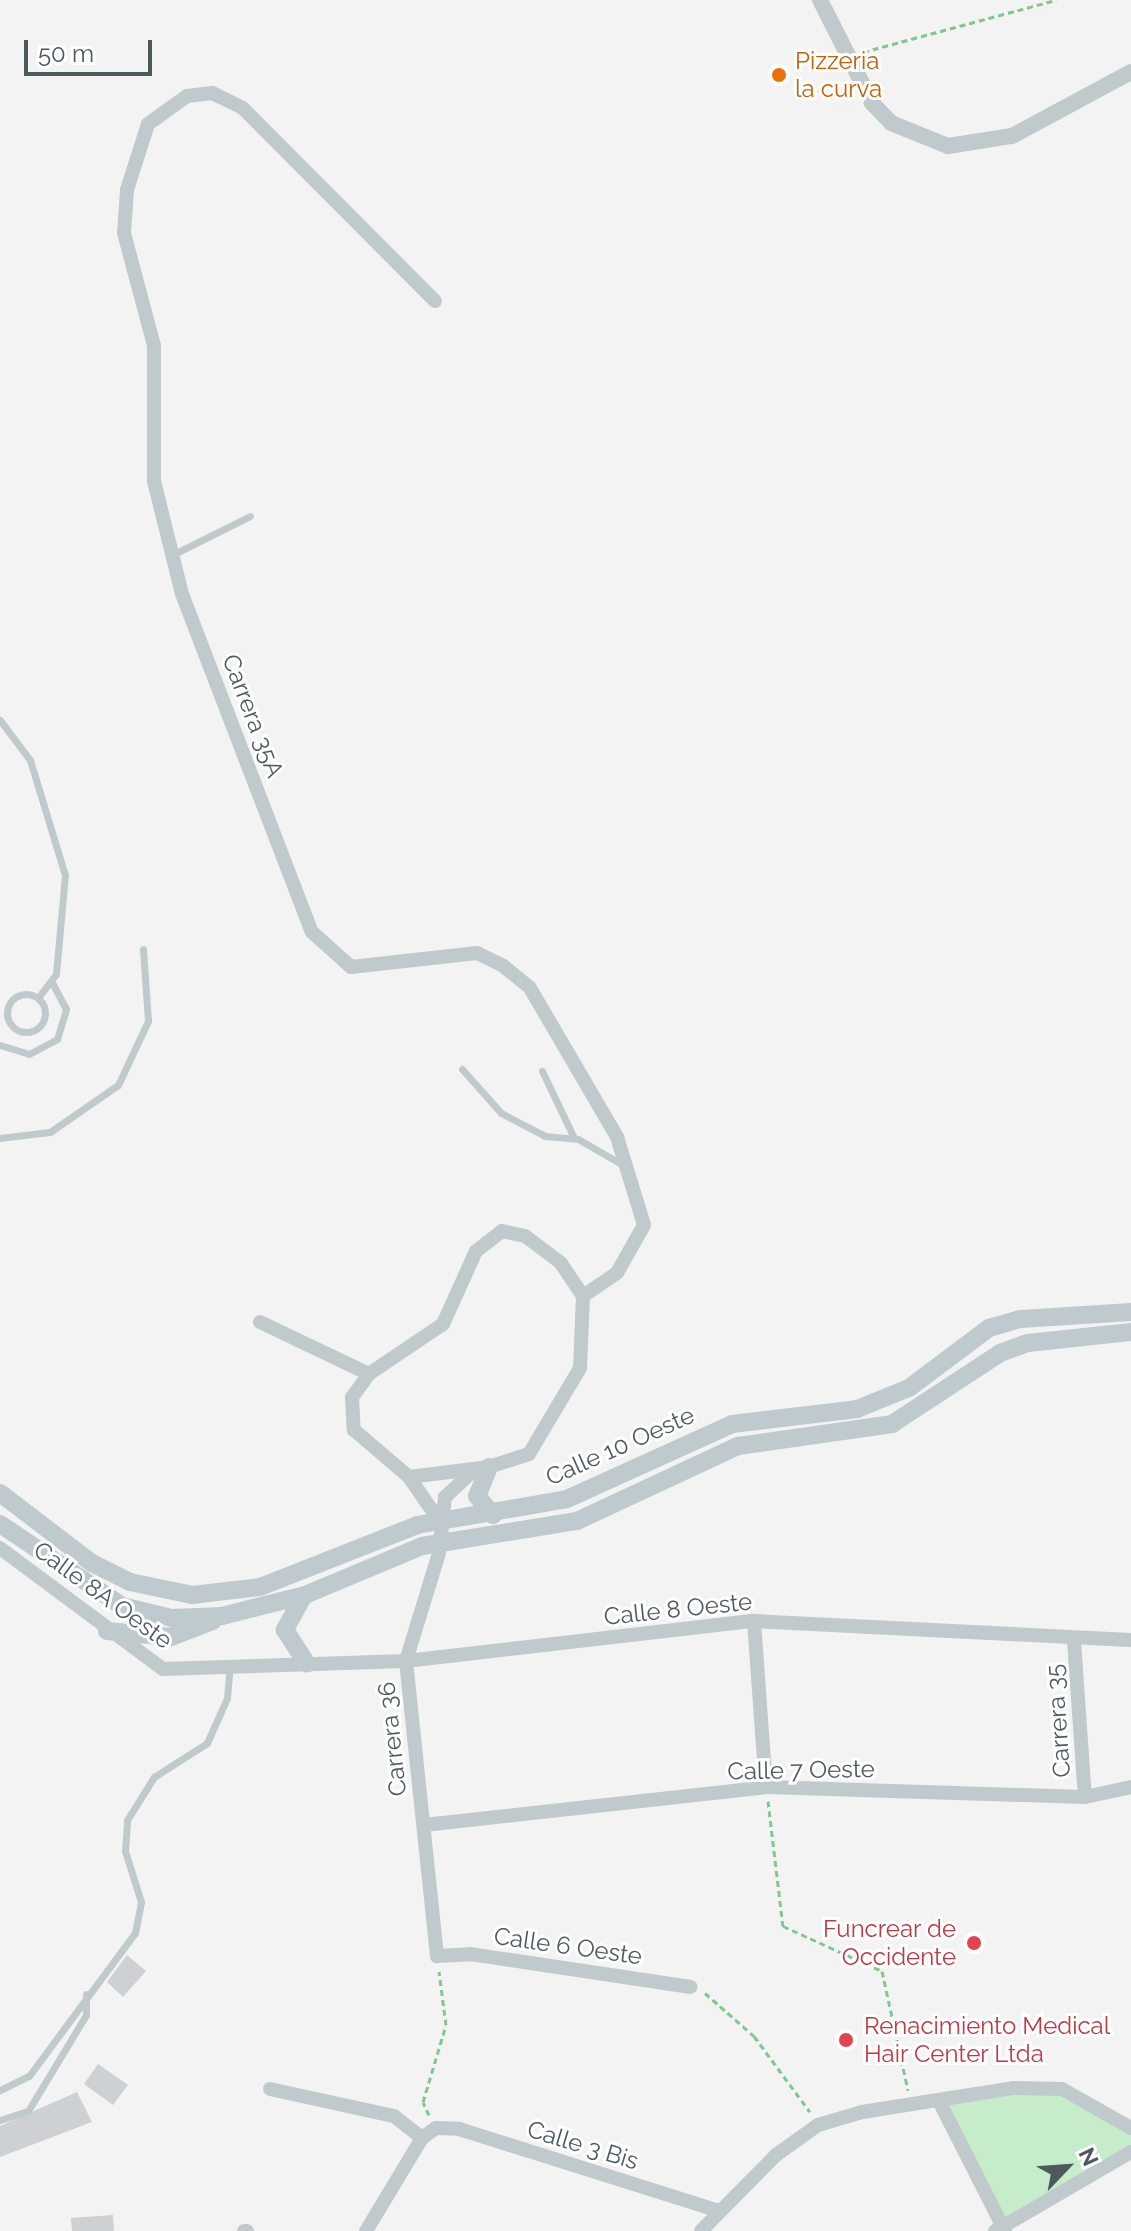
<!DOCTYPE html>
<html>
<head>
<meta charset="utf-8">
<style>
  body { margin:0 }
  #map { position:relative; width:1131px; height:2231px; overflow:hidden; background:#f4f3f3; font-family:Raleway,sans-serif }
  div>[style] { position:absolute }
  .green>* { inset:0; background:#c7eccb }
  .building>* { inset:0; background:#cdd1d4 }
  .path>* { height:3px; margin-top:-1.5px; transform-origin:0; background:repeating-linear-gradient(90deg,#82c693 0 6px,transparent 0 10px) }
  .service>* { height:7px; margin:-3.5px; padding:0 3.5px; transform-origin:3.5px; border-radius:3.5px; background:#c0cacd }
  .service>.ring { margin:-3.5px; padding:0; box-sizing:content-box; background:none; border:7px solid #c0cacd; border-radius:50% }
  .minor>* { height:14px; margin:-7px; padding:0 7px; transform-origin:7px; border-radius:7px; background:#c0cacd }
  .tertiary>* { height:16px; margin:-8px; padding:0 8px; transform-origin:8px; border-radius:8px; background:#c0cacd }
  .secondary>* { height:18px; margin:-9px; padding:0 9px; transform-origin:9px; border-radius:9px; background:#becace }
  .dots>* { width:22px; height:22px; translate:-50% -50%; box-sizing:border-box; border:4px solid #fff; border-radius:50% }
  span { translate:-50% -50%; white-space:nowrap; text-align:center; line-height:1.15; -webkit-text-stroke:6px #fff; paint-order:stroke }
  .food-label { font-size:24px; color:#c56008 }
  .left { translate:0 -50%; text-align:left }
  .street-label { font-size:24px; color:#4c5a5e }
  .health-label { font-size:24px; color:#be3a42 }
  .right { translate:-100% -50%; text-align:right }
  .north { position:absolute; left:1027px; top:2127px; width:80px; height:80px; -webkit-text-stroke:6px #fff; paint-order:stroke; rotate:65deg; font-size:22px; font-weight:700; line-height:32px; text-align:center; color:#4c5a5e }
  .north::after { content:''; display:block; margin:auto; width:28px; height:36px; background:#4c5a5e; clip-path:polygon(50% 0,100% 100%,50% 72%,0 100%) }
  .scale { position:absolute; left:24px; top:40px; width:128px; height:36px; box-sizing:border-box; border:4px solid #4c5a5e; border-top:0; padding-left:10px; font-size:24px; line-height:28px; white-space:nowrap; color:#4c5a5e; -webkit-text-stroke:6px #fff; paint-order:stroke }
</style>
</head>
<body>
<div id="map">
  <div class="green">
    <div style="clip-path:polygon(1062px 2089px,1131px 2128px,1131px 2152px,1002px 2227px,939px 2101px)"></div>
  </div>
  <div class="building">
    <div style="clip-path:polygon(127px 1955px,146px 1971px,123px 1997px,107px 1982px)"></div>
    <div style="clip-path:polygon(98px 2064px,128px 2085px,113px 2105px,84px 2084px)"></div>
    <div style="clip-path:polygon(77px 2092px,92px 2122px,0 2157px,0 2126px)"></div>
    <div style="clip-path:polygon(113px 2215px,114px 2231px,72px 2231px,71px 2218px)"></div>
  </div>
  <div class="path">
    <div style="left:863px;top:52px;width:200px;rotate:-15.1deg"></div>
    <div style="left:768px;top:1801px;width:126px;rotate:83.2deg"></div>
    <div style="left:783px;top:1926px;width:109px;rotate:24.4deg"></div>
    <div style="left:882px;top:1971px;width:122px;rotate:77.7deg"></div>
    <div style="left:705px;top:1993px;width:65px;rotate:41.3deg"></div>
    <div style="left:754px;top:2036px;width:94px;rotate:53.6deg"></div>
    <div style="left:429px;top:2115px;width:14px;rotate:-115deg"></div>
    <div style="left:423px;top:2102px;width:80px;rotate:-73.4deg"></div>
    <div style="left:446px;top:2025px;width:54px;rotate:-97.4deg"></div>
  </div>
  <div class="service">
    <div style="left:172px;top:555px;width:87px;rotate:-26.6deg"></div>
    <div style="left:0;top:720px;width:50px;rotate:53.1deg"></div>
    <div style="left:30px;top:760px;width:120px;rotate:73.1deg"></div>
    <div style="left:65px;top:875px;width:99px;rotate:95.2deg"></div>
    <div style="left:56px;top:974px;width:30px;rotate:127deg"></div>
    <div class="ring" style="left:7px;top:994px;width:31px;height:31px"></div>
    <div style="left:0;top:1045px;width:30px;rotate:17deg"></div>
    <div style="left:29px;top:1054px;width:32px;rotate:-28deg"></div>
    <div style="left:57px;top:1039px;width:31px;rotate:-73deg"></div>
    <div style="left:66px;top:1009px;width:32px;rotate:-118deg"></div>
    <div style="left:462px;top:1069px;width:59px;rotate:48.4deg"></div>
    <div style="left:501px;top:1113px;width:50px;rotate:27.6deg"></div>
    <div style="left:545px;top:1136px;width:33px;rotate:5deg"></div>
    <div style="left:578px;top:1139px;width:54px;rotate:29.9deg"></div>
    <div style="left:542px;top:1071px;width:74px;rotate:64.5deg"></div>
    <div style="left:0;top:1138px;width:50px;rotate:-6.8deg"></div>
    <div style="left:50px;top:1132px;width:83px;rotate:-34.7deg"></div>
    <div style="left:118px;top:1085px;width:71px;rotate:-64.9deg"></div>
    <div style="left:148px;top:1021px;width:72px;rotate:-94deg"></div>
    <div style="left:0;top:2090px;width:32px;rotate:-26deg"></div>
    <div style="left:29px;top:2076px;width:178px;rotate:-53.5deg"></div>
    <div style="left:135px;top:1933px;width:32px;rotate:-79deg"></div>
    <div style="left:141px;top:1902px;width:53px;rotate:-107.4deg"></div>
    <div style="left:125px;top:1851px;width:31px;rotate:-86deg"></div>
    <div style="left:127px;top:1820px;width:51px;rotate:-57.9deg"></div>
    <div style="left:154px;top:1777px;width:63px;rotate:-32.7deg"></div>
    <div style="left:207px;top:1743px;width:49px;rotate:-66deg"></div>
    <div style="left:227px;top:1698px;width:32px;rotate:-85deg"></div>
    <div style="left:0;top:2120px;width:29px;rotate:-18deg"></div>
    <div style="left:28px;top:2111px;width:112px;rotate:-58.9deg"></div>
    <div style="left:86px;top:2015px;width:21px;rotate:-90deg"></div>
  </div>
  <div class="minor">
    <div style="left:435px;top:301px;width:272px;rotate:-134.9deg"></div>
    <div style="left:243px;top:108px;width:34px;rotate:-154deg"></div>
    <div style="left:212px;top:93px;width:25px;rotate:173deg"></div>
    <div style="left:187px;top:96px;width:48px;rotate:144.3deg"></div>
    <div style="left:148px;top:124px;width:69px;rotate:107.7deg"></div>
    <div style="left:127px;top:190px;width:43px;rotate:94deg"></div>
    <div style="left:124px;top:233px;width:117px;rotate:75.1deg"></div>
    <div style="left:154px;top:346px;width:135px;rotate:90deg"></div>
    <div style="left:154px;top:481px;width:116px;rotate:76.1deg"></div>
    <div style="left:182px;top:594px;width:362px;rotate:69deg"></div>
    <div style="left:312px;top:932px;width:52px;rotate:41.9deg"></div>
    <div style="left:351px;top:967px;width:127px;rotate:-6.3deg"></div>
    <div style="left:477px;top:953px;width:28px;rotate:26deg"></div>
    <div style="left:502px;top:965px;width:36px;rotate:39deg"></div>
    <div style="left:530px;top:988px;width:173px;rotate:59.7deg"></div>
    <div style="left:617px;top:1137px;width:92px;rotate:72.9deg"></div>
    <div style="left:644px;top:1225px;width:55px;rotate:119.4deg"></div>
    <div style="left:617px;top:1273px;width:41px;rotate:145.9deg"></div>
    <div style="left:260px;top:1322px;width:121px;rotate:25.5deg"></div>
    <div style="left:472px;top:1472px;width:37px;rotate:137deg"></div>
    <div style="left:445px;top:1497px;width:56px;rotate:96.1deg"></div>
    <div style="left:439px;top:1553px;width:113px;rotate:107deg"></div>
    <div style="left:406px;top:1661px;width:297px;rotate:84deg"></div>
    <div style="left:437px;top:1956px;width:33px;rotate:-3deg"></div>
    <div style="left:470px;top:1954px;width:223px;rotate:8.5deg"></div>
    <div style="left:409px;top:1477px;width:81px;rotate:-7.1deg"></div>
    <div style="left:489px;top:1467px;width:42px;rotate:-18deg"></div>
    <div style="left:529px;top:1454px;width:100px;rotate:-59.3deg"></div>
    <div style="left:580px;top:1368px;width:72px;rotate:-87.6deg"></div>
    <div style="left:583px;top:1296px;width:40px;rotate:-124deg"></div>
    <div style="left:561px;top:1263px;width:45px;rotate:-143.1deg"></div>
    <div style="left:525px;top:1236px;width:24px;rotate:-168deg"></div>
    <div style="left:502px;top:1231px;width:33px;rotate:142deg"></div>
    <div style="left:476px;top:1251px;width:80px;rotate:114.3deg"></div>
    <div style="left:443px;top:1324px;width:89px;rotate:146deg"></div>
    <div style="left:369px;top:1374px;width:29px;rotate:126deg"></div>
    <div style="left:352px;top:1397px;width:33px;rotate:87deg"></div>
    <div style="left:354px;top:1430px;width:72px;rotate:40.5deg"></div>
    <div style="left:409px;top:1477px;width:55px;rotate:55.4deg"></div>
    <div style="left:0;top:1548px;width:203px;rotate:36.6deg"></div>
    <div style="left:163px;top:1669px;width:243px;rotate:-1.9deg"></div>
    <div style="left:406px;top:1661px;width:350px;rotate:-6.6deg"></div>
    <div style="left:754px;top:1621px;width:377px;rotate:2.9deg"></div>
    <div style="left:754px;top:1621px;width:166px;rotate:85.9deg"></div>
    <div style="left:1074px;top:1641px;width:156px;rotate:86deg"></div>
    <div style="left:424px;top:1825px;width:344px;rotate:-6.3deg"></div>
    <div style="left:766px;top:1787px;width:319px;rotate:1.8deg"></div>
    <div style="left:1085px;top:1797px;width:47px;rotate:-12.3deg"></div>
    <div style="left:270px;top:2089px;width:127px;rotate:12.3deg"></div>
    <div style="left:394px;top:2116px;width:36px;rotate:38deg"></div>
    <div style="left:939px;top:2101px;width:146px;rotate:63.1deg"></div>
    <div style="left:244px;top:2231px;width:3px"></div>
    <div style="left:366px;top:2231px;width:109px;rotate:-58.9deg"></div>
    <div style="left:422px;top:2138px;width:17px;rotate:-36deg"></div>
    <div style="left:436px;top:2128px;width:23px;rotate:2deg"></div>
    <div style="left:459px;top:2129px;width:269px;rotate:17.5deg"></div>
    <div style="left:701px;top:2231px;width:107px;rotate:-45.4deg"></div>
    <div style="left:776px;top:2155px;width:52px;rotate:-35.5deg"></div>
    <div style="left:818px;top:2125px;width:46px;rotate:-16.5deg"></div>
    <div style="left:862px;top:2112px;width:154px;rotate:-9deg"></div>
    <div style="left:1014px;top:2088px;width:48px;rotate:1.2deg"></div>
    <div style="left:1062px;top:2089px;width:79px;rotate:29.5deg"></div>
    <div style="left:995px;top:2231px;width:157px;rotate:-30.2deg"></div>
  </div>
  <div class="tertiary">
    <div style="left:820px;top:0;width:115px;rotate:63.2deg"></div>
    <div style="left:872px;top:103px;width:28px;rotate:46deg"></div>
    <div style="left:891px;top:123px;width:61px;rotate:22deg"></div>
    <div style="left:948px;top:146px;width:65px;rotate:-8.9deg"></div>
    <div style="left:1012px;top:136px;width:135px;rotate:-28.3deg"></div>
  </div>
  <div class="secondary">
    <div style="left:489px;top:1467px;width:31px;rotate:112deg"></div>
    <div style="left:477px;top:1496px;width:25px;rotate:50deg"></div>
    <div style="left:0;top:1493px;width:116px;rotate:37.3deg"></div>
    <div style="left:92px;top:1563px;width:42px;rotate:26.6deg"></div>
    <div style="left:130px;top:1582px;width:63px;rotate:11.8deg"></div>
    <div style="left:192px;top:1595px;width:68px;rotate:-6.7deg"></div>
    <div style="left:260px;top:1587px;width:169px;rotate:-21.5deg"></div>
    <div style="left:417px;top:1525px;width:152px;rotate:-9.8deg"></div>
    <div style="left:567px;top:1499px;width:181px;rotate:-24.4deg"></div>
    <div style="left:732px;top:1424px;width:126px;rotate:-6.8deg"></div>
    <div style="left:857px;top:1409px;width:56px;rotate:-22deg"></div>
    <div style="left:909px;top:1388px;width:100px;rotate:-36.9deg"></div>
    <div style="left:989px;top:1328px;width:33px;rotate:-16deg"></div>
    <div style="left:1021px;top:1319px;width:110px;rotate:-3.6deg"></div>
    <div style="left:0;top:1524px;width:147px;rotate:33.9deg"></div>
    <div style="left:122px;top:1606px;width:51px;rotate:13.5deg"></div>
    <div style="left:172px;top:1618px;width:50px;rotate:-2.3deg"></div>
    <div style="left:222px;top:1616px;width:86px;rotate:-14.2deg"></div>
    <div style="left:305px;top:1595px;width:127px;rotate:-22.7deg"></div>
    <div style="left:422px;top:1546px;width:157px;rotate:-9.2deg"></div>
    <div style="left:577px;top:1521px;width:178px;rotate:-25deg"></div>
    <div style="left:738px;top:1446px;width:156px;rotate:-8.1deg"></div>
    <div style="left:892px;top:1424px;width:129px;rotate:-33.3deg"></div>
    <div style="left:1000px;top:1353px;width:30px;rotate:-20deg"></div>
    <div style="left:1028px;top:1343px;width:104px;rotate:-6.1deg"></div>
    <div style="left:303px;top:1597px;width:38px;rotate:119deg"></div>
    <div style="left:285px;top:1630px;width:40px;rotate:57.1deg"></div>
    <div style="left:107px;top:1631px;width:64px;rotate:5.4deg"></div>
    <div style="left:171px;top:1637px;width:45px;rotate:-20.9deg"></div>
  </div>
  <div class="dots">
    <div style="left:779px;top:75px;background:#e8710a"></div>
    <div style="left:974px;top:1943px;background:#e0444e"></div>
    <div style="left:846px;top:2040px;background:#e0444e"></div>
  </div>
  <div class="food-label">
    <span class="left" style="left:795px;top:75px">Pizzeria<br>la curva</span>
  </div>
  <div class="street-label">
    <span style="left:253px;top:716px;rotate:69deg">Carrera 35A</span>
    <span style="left:620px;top:1446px;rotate:-24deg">Calle 10 Oeste</span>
    <span style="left:103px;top:1595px;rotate:36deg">Calle 8A Oeste</span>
    <span style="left:678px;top:1609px;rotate:-6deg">Calle 8 Oeste</span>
    <span style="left:1058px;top:1721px;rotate:-94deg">Carrera 35</span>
    <span style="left:392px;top:1739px;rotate:-96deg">Carrera 36</span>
    <span style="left:801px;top:1770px;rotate:-1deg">Calle 7 Oeste</span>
    <span style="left:568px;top:1946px;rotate:8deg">Calle 6 Oeste</span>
    <span style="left:583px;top:2145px;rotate:17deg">Calle 3 Bis</span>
  </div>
  <div class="health-label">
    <span class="right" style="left:956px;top:1943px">Funcrear de<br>Occidente</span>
    <span class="left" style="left:864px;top:2040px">Renacimiento Medical<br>Hair Center Ltda</span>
  </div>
  <div class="north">N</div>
  <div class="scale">50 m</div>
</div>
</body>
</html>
